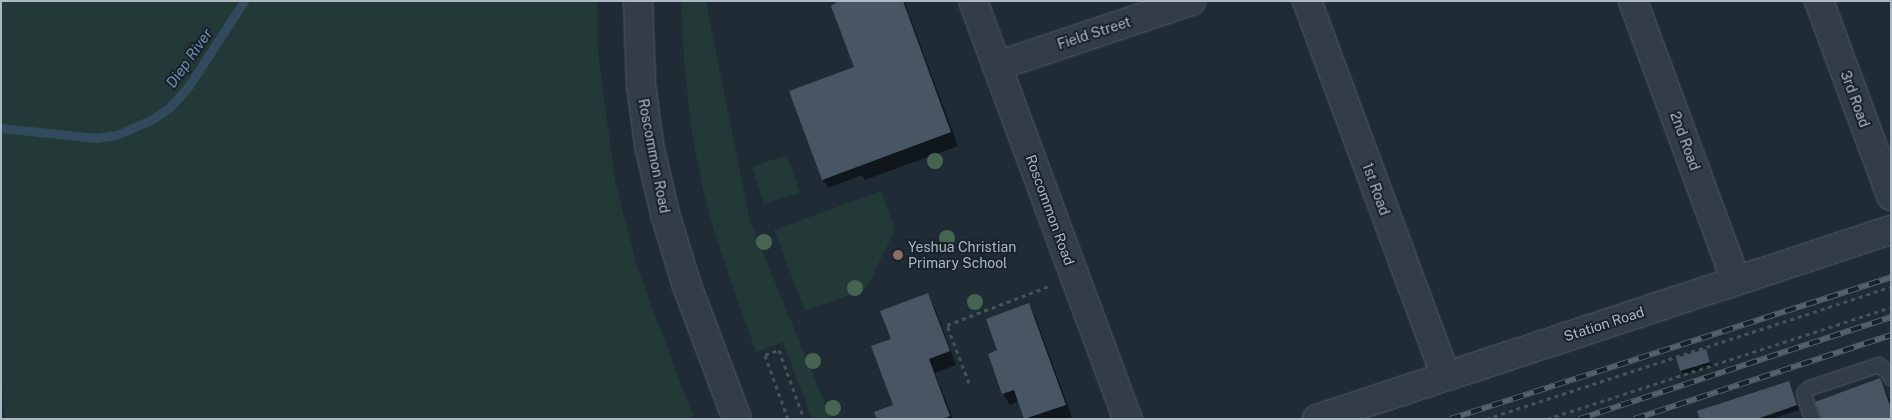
<!DOCTYPE html>
<html>
<head>
<meta charset="utf-8">
<style>
  body { margin:0 }
  #map { position:relative; width:1892px; height:420px; overflow:hidden; background:#1f2c36; font-family:"Public Sans",sans-serif }
  div>[style] { position:absolute }
  .green>* { inset:0; background:#223938 }
  .shadow>* { inset:0; background:#0007 }
  .stream>* { height:9px; margin:-4.5px; padding:0 4.5px; transform-origin:4.5px; border-radius:4.5px; background:#324a5e }
  .building>* { inset:0; background:#475662 }
  .path>* { height:3px; margin-top:-1.5px; transform-origin:0; background:repeating-linear-gradient(90deg,#405656 0 4px,transparent 0 8px) }
  .roads { filter:drop-shadow(0 0 1px #505b65) drop-shadow(0 0 1px #505b65) }
  .service>* { height:14px; margin:-7px; padding:0 7px; transform-origin:7px; border-radius:7px; background:#323d47 }
  .minor>* { height:28px; margin:-14px; padding:0 14px; transform-origin:14px; border-radius:14px; background:#323d47 }
  .tertiary>* { height:28px; margin:-14px; padding:0 14px; transform-origin:14px; border-radius:14px; background:#323d47 }
  .rail>* { height:5.5px; margin-top:-2.75px; transform-origin:0; background:repeating-linear-gradient(90deg,#18222b 0 11px,#54626e 0 22px); box-sizing:border-box; border-block:1px solid #54626e }
  .trees>* { width:16px; height:16px; margin:-8px; border-radius:50%; background:#456552 }
  .dots>* { width:14px; height:14px; translate:-50% -50%; box-sizing:border-box; border:2px solid #18222b; border-radius:50% }
  span { translate:-50% -50%; white-space:nowrap; text-align:center; line-height:1.15; -webkit-text-stroke:4px #18222b; paint-order:stroke }
  .street-label { font-size:14px; color:#acb8c4 }
  .poi-label { font-size:14px; color:#acb8c4 }
  .left { translate:0 -50%; text-align:left }
  .water-label { font-size:15px; color:#6c8da9; font-style:italic }
  .frame { position:absolute; inset:0; border:2px solid #acb8c4; pointer-events:none }
</style>
</head>
<body>
<div id="map">
  <div class="green">
    <div style="clip-path:polygon(1px 1px,597px 1px,598px 51px,615px 181px,637px 267px,694px 419px,4px 419px,1px 368px)"></div>
    <div style="clip-path:polygon(681px 1px,707px 1px,709px 18px,750px 221px,831px 419px,812px 419px,783px 342px,756px 352px,715px 235px,701px 181px,691px 127px,684px 60px)"></div>
    <div style="clip-path:polygon(787px 155px,800px 193px,764px 204px,752px 167px)"></div>
    <div style="clip-path:polygon(881px 191px,895px 230px,866px 289px,805px 311px,774px 230px)"></div>
  </div>
  <div class="shadow">
    <div style="clip-path:polygon(841px 1px,904px 1px,958px 146px,865px 180px,862px 175px,828px 188px,823px 180px,855px 68px)"></div>
    <div style="clip-path:polygon(927px 294px,935px 308px,956px 365px,935px 373px,953px 419px,878px 419px,894px 405px,892px 340px)"></div>
    <div style="clip-path:polygon(1029px 305px,1035px 316px,1072px 417px,1067px 419px,1026px 419px,1019px 401px,1010px 405px,1003px 394px,999px 351px)"></div>
    <div style="clip-path:polygon(1706px 350px,1712px 366px,1683px 375px,1678px 359px)"></div>
    <div style="clip-path:polygon(1879px 380px,1891px 403px,1891px 419px)"></div>
    <div style="clip-path:polygon(1791px 386px,1799px 410px,1771px 419px,1701px 419px)"></div>
  </div>
  <div class="stream">
    <div style="left:1px;top:128px;width:96px;rotate:6deg"></div>
    <div style="left:96px;top:138px;width:21px;rotate:-8deg"></div>
    <div style="left:117px;top:135px;width:37px;rotate:-24deg"></div>
    <div style="left:151px;top:120px;width:23px;rotate:-34deg"></div>
    <div style="left:170px;top:107px;width:27px;rotate:-48deg"></div>
    <div style="left:188px;top:87px;width:103px;rotate:-56.9deg"></div>
  </div>
  <div class="building">
    <div style="clip-path:polygon(838px 1px,903px 1px,951px 132px,822px 180px,789px 91px,854px 67px,831px 6px)"></div>
    <div style="clip-path:polygon(928px 293px,950px 351px,929px 359px,950px 416px,943px 419px,877px 419px,874px 412px,893px 405px,871px 346px,891px 339px,880px 311px)"></div>
    <div style="clip-path:polygon(1029px 303px,1066px 405px,1024px 419px,1014px 390px,1002px 394px,988px 354px,997px 350px,986px 319px)"></div>
    <div style="clip-path:polygon(1706px 349px,1710px 362px,1680px 371px,1676px 358px)"></div>
    <div style="clip-path:polygon(1880px 378px,1891px 408px,1891px 419px,1821px 419px,1815px 402px)"></div>
    <div style="clip-path:polygon(1789px 381px,1797px 405px,1757px 419px,1700px 419px,1697px 411px)"></div>
  </div>
  <div class="path">
    <div style="left:969px;top:383px;width:62px;rotate:-110.8deg"></div>
    <div style="left:947px;top:325px;width:109px;rotate:-20.9deg"></div>
    <div style="left:788px;top:419px;width:68px;rotate:-109.8deg"></div>
    <div style="left:765px;top:355px;width:15px;rotate:-20deg"></div>
    <div style="left:779px;top:350px;width:73px;rotate:70.1deg"></div>
    <div style="left:1486px;top:419px;width:426px;rotate:-18.1deg"></div>
    <div style="left:1547px;top:419px;width:362px;rotate:-18deg"></div>
  </div>
  <div class="roads">
    <div class="service">
      <div style="left:1812px;top:419px;width:22px;rotate:-108deg"></div>
      <div style="left:1805px;top:398px;width:5px;rotate:-101deg"></div>
      <div style="left:1804px;top:393px;width:8px;rotate:-40deg"></div>
      <div style="left:1810px;top:388px;width:73px;rotate:-18.4deg"></div>
      <div style="left:1879px;top:365px;width:11px;rotate:38deg"></div>
      <div style="left:1888px;top:372px;width:7px;rotate:63deg"></div>
    </div>
    <div class="minor">
      <div style="left:973px;top:1px;width:446px;rotate:69.7deg"></div>
      <div style="left:1307px;top:1px;width:400px;rotate:69.7deg"></div>
      <div style="left:1633px;top:1px;width:298px;rotate:69.8deg"></div>
      <div style="left:1819px;top:1px;width:208px;rotate:69.7deg"></div>
      <div style="left:997px;top:66px;width:205px;rotate:-18.5deg"></div>
      <div style="left:1317px;top:419px;width:604px;rotate:-18.23deg"></div>
    </div>
    <div class="tertiary">
      <div style="left:638px;top:1px;width:83px;rotate:87.9deg"></div>
      <div style="left:641px;top:84px;width:62px;rotate:82.5deg"></div>
      <div style="left:649px;top:145px;width:71px;rotate:76.9deg"></div>
      <div style="left:665px;top:214px;width:75px;rotate:73deg"></div>
      <div style="left:687px;top:286px;width:142px;rotate:69.4deg"></div>
    </div>
  </div>
  <div class="rail">
    <div style="left:1450px;top:419px;width:463px;rotate:-17.8deg"></div>
    <div style="left:1579px;top:419px;width:328px;rotate:-18.1deg"></div>
    <div style="left:1634px;top:419px;width:270px;rotate:-18.1deg"></div>
  </div>
  <div class="trees">
    <div style="left:935px;top:161px"></div>
    <div style="left:947px;top:238px"></div>
    <div style="left:764px;top:242px"></div>
    <div style="left:855px;top:288px"></div>
    <div style="left:975px;top:302px"></div>
    <div style="left:813px;top:361px"></div>
    <div style="left:833px;top:408px"></div>
  </div>
  <div class="dots">
    <div style="left:898px;top:255px;background:#8d6e63"></div>
  </div>
  <div class="street-label">
    <span style="left:1094px;top:33px;rotate:-18deg">Field Street</span>
    <span style="left:1855px;top:99px;rotate:70deg">3rd Road</span>
    <span style="left:1685px;top:141px;rotate:70deg">2nd Road</span>
    <span style="left:654px;top:156px;rotate:79deg">Roscommon Road</span>
    <span style="left:1376px;top:189px;rotate:70deg">1st Road</span>
    <span style="left:1050px;top:210px;rotate:70deg">Roscommon Road</span>
    <span style="left:1604px;top:324px;rotate:-18deg">Station Road</span>
  </div>
  <div class="poi-label">
    <span class="left" style="left:908px;top:255px">Yeshua Christian<br>Primary School</span>
  </div>
  <div class="water-label">
    <span style="left:189px;top:58px;rotate:-55deg">Diep River</span>
  </div>
  <div class="frame"></div>
</div>
</body>
</html>
